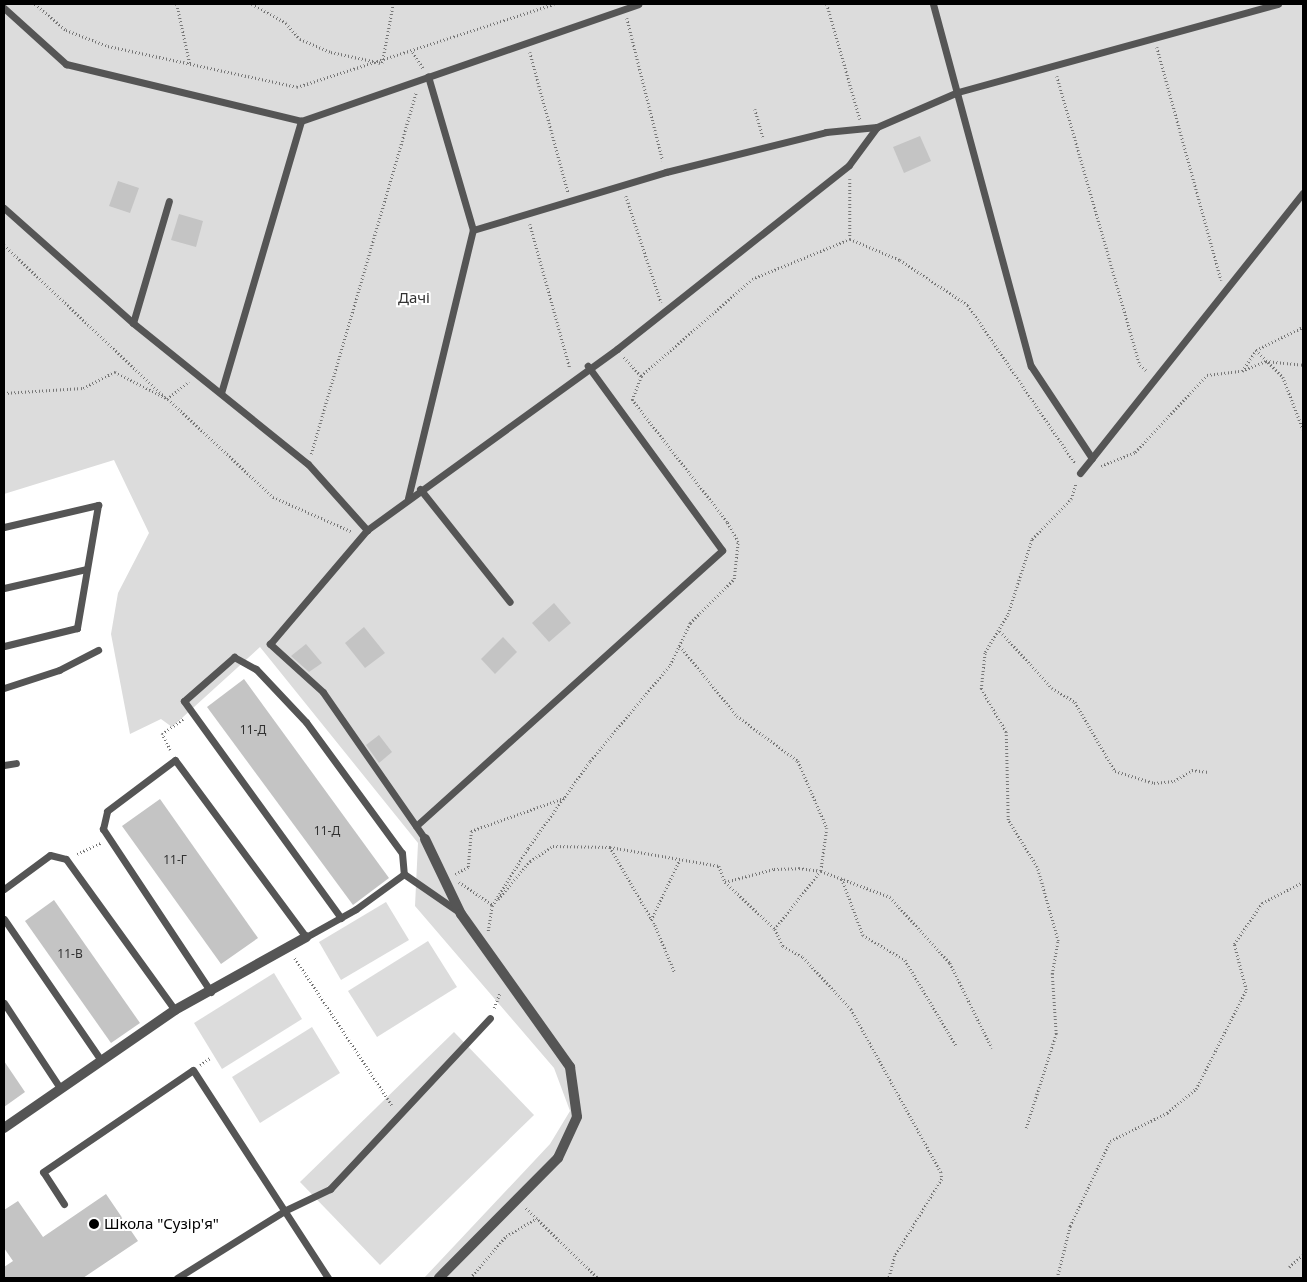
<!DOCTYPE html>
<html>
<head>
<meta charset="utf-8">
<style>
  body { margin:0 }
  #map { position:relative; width:1307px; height:1282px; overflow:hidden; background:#fff; font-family:"Noto Sans",sans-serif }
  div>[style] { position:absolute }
  .green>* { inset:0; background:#dcdcdc }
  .building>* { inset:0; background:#c4c4c4 }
  .path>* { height:2.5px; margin-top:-1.25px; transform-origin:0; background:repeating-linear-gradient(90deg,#777 0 1px,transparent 0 3.5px) }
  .service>* { height:7px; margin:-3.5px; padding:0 3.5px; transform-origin:3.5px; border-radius:3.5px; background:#555 }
  .minor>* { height:10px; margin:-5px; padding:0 5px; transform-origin:5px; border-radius:5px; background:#555 }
  .dots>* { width:14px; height:14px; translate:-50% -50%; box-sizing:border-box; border:2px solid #fff; border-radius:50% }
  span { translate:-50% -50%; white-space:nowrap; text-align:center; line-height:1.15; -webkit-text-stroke:4px #fff; paint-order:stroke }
  .number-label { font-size:12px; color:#313131 }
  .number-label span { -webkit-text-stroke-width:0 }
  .park-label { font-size:15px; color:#333 }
  .poi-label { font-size:15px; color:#000 }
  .left { translate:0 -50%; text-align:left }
  .frame { position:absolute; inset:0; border:5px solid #000; pointer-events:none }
</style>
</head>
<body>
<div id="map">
  <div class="green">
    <div style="clip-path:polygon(4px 4px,1303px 4px,1303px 1278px,424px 1278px,550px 1144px,570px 1111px,554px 1068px,415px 906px,418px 843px,260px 647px,172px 727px,161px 719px,130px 734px,111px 634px,118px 593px,149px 533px,114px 460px,4px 494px)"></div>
    <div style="clip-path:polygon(386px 902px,409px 940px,341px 980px,319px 942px)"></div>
    <div style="clip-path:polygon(428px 941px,457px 987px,377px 1037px,348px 991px)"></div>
    <div style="clip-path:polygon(274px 973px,302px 1019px,222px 1069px,194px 1023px)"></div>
    <div style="clip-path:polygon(312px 1027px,340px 1073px,260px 1123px,232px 1077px)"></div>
    <div style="clip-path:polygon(454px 1032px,534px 1115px,380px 1265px,300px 1182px)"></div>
  </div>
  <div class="building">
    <div style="clip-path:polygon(920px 136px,931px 161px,904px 173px,893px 147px)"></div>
    <div style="clip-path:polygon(118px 181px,139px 188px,130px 213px,109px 206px)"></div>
    <div style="clip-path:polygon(179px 214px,203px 221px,196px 247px,171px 240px)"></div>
    <div style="clip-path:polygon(554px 603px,571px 623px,549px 642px,532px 623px)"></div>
    <div style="clip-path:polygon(364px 627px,385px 653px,365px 668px,345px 643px)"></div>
    <div style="clip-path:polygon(503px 637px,517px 652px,495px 674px,481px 659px)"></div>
    <div style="clip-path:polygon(306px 644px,322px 663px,309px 672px,291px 656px)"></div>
    <div style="clip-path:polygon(244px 679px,389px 878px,353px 905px,207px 707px)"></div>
    <div style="clip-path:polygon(379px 735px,392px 752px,379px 763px,366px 745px)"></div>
    <div style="clip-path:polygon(160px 799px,258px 938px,221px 964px,122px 826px)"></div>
    <div style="clip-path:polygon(54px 900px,140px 1023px,111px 1043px,25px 921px)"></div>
    <div style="clip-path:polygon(4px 1061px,25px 1092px,4px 1107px)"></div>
    <div style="clip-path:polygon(106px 1194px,138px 1241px,83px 1278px,4px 1278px,4px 1267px,13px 1261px,4px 1248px,4px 1210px,18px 1201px,43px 1237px)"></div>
  </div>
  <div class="path">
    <div style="left:35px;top:4px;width:40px;rotate:40deg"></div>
    <div style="left:66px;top:30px;width:45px;rotate:20.9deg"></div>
    <div style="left:108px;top:46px;width:193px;rotate:12.2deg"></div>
    <div style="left:297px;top:87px;width:270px;rotate:-17.9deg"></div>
    <div style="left:177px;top:4px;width:61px;rotate:77.8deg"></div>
    <div style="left:252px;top:4px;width:39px;rotate:29deg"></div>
    <div style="left:286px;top:23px;width:21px;rotate:49deg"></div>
    <div style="left:300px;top:39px;width:34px;rotate:23deg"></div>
    <div style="left:331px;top:52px;width:52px;rotate:12.2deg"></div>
    <div style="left:382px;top:63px;width:60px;rotate:-79.4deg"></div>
    <div style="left:827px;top:4px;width:120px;rotate:74deg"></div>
    <div style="left:627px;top:18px;width:147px;rotate:75.9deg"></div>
    <div style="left:1157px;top:47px;width:242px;rotate:74.6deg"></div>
    <div style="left:413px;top:52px;width:19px;rotate:58deg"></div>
    <div style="left:530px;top:52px;width:145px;rotate:74.8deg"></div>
    <div style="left:1057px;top:76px;width:301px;rotate:74deg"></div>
    <div style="left:1140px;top:365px;width:9px;rotate:41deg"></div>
    <div style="left:755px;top:109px;width:29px;rotate:74deg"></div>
    <div style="left:850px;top:179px;width:59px;rotate:90deg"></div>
    <div style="left:626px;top:196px;width:112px;rotate:71.7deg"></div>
    <div style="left:530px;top:224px;width:149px;rotate:74.5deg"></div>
    <div style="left:4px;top:245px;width:221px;rotate:43.4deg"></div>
    <div style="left:1256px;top:350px;width:38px;rotate:45deg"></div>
    <div style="left:1283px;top:377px;width:56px;rotate:69deg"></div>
    <div style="left:624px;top:357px;width:25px;rotate:48deg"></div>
    <div style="left:1242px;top:371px;width:26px;rotate:-23deg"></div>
    <div style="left:1266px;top:361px;width:37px;rotate:6deg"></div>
    <div style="left:4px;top:393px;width:79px;rotate:-3.6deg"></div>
    <div style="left:83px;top:388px;width:36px;rotate:-27deg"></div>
    <div style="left:115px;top:372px;width:59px;rotate:27deg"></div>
    <div style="left:168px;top:399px;width:144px;rotate:43deg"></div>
    <div style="left:273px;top:497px;width:85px;rotate:23.6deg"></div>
    <div style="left:167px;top:399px;width:28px;rotate:-39deg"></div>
    <div style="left:311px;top:454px;width:377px;rotate:-73.8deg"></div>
    <div style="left:1101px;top:466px;width:37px;rotate:-22deg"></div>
    <div style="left:1135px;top:452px;width:105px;rotate:-46.9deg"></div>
    <div style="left:1207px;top:375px;width:35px;rotate:-7deg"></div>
    <div style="left:1242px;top:371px;width:25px;rotate:-56deg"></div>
    <div style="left:1256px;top:350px;width:52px;rotate:-26.1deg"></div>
    <div style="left:1000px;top:631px;width:77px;rotate:47.6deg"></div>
    <div style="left:1052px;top:688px;width:27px;rotate:31deg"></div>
    <div style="left:1075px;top:702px;width:80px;rotate:59.9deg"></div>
    <div style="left:1115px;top:771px;width:41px;rotate:17.1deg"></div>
    <div style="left:1154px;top:783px;width:20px;rotate:-6deg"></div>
    <div style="left:1174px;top:781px;width:21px;rotate:-31deg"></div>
    <div style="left:1192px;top:770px;width:17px;rotate:7deg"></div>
    <div style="left:680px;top:646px;width:90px;rotate:50.8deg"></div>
    <div style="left:737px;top:716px;width:76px;rotate:36.4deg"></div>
    <div style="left:798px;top:761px;width:73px;rotate:66.6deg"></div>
    <div style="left:827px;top:828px;width:43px;rotate:97.9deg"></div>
    <div style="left:821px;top:871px;width:74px;rotate:128.4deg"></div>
    <div style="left:170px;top:750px;width:18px;rotate:-117deg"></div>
    <div style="left:162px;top:734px;width:26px;rotate:-36deg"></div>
    <div style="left:610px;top:847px;width:90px;rotate:60deg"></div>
    <div style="left:655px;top:925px;width:52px;rotate:67.4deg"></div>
    <div style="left:77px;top:854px;width:26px;rotate:-25deg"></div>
    <div style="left:455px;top:874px;width:15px;rotate:-28deg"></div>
    <div style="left:468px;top:867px;width:36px;rotate:-85deg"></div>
    <div style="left:471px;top:831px;width:99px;rotate:-19.5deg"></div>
    <div style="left:842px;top:879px;width:60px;rotate:69.4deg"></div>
    <div style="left:863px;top:935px;width:49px;rotate:30.8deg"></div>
    <div style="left:905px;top:960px;width:101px;rotate:59.1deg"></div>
    <div style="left:459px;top:882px;width:41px;rotate:34.1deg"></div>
    <div style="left:725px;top:882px;width:51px;rotate:-14.9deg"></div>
    <div style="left:774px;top:869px;width:25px;rotate:-2deg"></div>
    <div style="left:799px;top:868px;width:22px;rotate:8deg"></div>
    <div style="left:821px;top:871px;width:74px;rotate:20.6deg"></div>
    <div style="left:890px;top:897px;width:89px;rotate:47.7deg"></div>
    <div style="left:950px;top:963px;width:95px;rotate:63.7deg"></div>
    <div style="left:498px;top:899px;width:50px;rotate:-49.9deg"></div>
    <div style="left:530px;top:861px;width:27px;rotate:-33deg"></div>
    <div style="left:553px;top:846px;width:57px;rotate:1deg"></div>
    <div style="left:610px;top:847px;width:111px;rotate:9.9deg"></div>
    <div style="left:719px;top:866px;width:17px;rotate:69deg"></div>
    <div style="left:725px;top:882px;width:69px;rotate:43.2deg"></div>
    <div style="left:775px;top:929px;width:19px;rotate:65deg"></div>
    <div style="left:783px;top:946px;width:23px;rotate:29deg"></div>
    <div style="left:803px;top:957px;width:71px;rotate:47.3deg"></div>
    <div style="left:851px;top:1009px;width:186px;rotate:61.1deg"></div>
    <div style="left:941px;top:1172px;width:7px;rotate:82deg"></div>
    <div style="left:942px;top:1179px;width:90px;rotate:121.4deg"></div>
    <div style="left:895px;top:1256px;width:23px;rotate:105deg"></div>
    <div style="left:651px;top:920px;width:65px;rotate:-64.6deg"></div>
    <div style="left:488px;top:931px;width:25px;rotate:-81deg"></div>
    <div style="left:492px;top:906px;width:68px;rotate:-58.2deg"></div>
    <div style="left:528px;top:848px;width:107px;rotate:-54.5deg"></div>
    <div style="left:590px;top:761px;width:125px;rotate:-50.2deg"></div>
    <div style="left:670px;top:665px;width:47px;rotate:-64.5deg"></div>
    <div style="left:690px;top:623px;width:62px;rotate:-45deg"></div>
    <div style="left:734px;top:579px;width:37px;rotate:-84deg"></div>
    <div style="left:738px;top:542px;width:23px;rotate:-119deg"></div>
    <div style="left:727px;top:522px;width:155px;rotate:-127.9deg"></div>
    <div style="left:632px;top:400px;width:26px;rotate:-69deg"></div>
    <div style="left:641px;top:376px;width:147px;rotate:-41.1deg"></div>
    <div style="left:752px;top:279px;width:106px;rotate:-22.2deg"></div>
    <div style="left:850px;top:239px;width:54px;rotate:22.8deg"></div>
    <div style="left:900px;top:260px;width:82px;rotate:33.5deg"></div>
    <div style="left:968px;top:305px;width:191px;rotate:55.9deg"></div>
    <div style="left:295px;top:958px;width:176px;rotate:56.6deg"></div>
    <div style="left:494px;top:1008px;width:17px;rotate:-69deg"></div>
    <div style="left:200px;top:1065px;width:12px;rotate:-35deg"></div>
    <div style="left:1026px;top:1128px;width:99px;rotate:-72.3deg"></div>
    <div style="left:1056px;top:1034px;width:60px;rotate:-93.8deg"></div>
    <div style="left:1052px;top:974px;width:34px;rotate:-80deg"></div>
    <div style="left:1058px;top:941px;width:77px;rotate:-105.8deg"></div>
    <div style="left:1037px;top:867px;width:55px;rotate:-121.7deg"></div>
    <div style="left:1008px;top:820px;width:88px;rotate:-91.3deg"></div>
    <div style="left:1006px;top:732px;width:50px;rotate:-120.2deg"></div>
    <div style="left:981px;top:689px;width:37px;rotate:-84deg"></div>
    <div style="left:985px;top:652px;width:44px;rotate:-58.8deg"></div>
    <div style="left:1008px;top:614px;width:79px;rotate:-72.3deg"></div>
    <div style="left:1032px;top:539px;width:56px;rotate:-45.7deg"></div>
    <div style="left:1071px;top:499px;width:17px;rotate:-73deg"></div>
    <div style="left:526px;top:1208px;width:100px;rotate:44.2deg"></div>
    <div style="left:1289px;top:1267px;width:18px;rotate:-41deg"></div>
    <div style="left:470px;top:1278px;width:55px;rotate:-49.4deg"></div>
    <div style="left:506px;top:1236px;width:36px;rotate:-30deg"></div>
    <div style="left:1057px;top:1278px;width:54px;rotate:-76deg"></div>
    <div style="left:1070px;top:1226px;width:94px;rotate:-64.8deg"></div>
    <div style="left:1110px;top:1141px;width:64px;rotate:-26.2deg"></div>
    <div style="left:1167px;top:1113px;width:38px;rotate:-40deg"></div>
    <div style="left:1196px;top:1089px;width:111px;rotate:-63.2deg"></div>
    <div style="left:1246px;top:990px;width:48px;rotate:-104.6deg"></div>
    <div style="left:1234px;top:944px;width:50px;rotate:-55.7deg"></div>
    <div style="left:1262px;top:903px;width:46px;rotate:-27.1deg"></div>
  </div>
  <div class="service">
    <div style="left:933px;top:4px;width:375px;rotate:74.9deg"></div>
    <div style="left:1031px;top:366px;width:110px;rotate:56.5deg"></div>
    <div style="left:1092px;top:458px;width:339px;rotate:-51.5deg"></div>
    <div style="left:4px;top:8px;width:84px;rotate:42.1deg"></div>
    <div style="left:66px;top:64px;width:242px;rotate:13.6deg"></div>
    <div style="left:301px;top:121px;width:357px;rotate:-19.1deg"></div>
    <div style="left:4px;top:208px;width:173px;rotate:41.7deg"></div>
    <div style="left:133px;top:323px;width:225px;rotate:38.9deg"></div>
    <div style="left:308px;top:464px;width:89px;rotate:48.2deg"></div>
    <div style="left:473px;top:230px;width:202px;rotate:-16.7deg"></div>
    <div style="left:666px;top:172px;width:165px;rotate:-14deg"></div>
    <div style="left:826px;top:132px;width:51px;rotate:-5.6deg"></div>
    <div style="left:133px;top:323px;width:127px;rotate:-73.6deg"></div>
    <div style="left:221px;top:393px;width:284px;rotate:-73.6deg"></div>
    <div style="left:1080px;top:473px;width:19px;rotate:-51deg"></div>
    <div style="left:420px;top:489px;width:144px;rotate:51.5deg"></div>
    <div style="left:408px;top:498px;width:276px;rotate:-76.4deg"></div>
    <div style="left:473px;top:230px;width:160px;rotate:-106.3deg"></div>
    <div style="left:4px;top:527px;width:97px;rotate:-13.2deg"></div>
    <div style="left:98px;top:505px;width:125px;rotate:99.7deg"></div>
    <div style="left:77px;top:628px;width:75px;rotate:166.1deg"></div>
    <div style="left:4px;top:588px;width:84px;rotate:-13deg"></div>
    <div style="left:4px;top:688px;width:58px;rotate:-18.1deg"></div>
    <div style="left:59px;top:670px;width:44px;rotate:-27.1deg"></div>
    <div style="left:4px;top:765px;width:12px;rotate:-9deg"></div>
    <div style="left:416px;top:826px;width:412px;rotate:-42deg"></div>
    <div style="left:722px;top:550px;width:228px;rotate:-126.1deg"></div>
    <div style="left:425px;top:839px;width:179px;rotate:-124.8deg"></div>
    <div style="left:323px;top:692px;width:72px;rotate:-137.8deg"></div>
    <div style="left:270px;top:644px;width:150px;rotate:-49.6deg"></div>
    <div style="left:367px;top:530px;width:309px;rotate:-35.9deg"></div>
    <div style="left:617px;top:349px;width:296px;rotate:-38.4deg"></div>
    <div style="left:849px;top:165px;width:47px;rotate:-53.6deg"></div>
    <div style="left:877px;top:127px;width:88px;rotate:-23.4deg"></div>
    <div style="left:958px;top:92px;width:332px;rotate:-15.4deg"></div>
    <div style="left:4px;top:889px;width:57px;rotate:-36.5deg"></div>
    <div style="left:50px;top:855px;width:16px;rotate:14deg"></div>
    <div style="left:66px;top:859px;width:186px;rotate:54.2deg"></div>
    <div style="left:341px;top:918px;width:268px;rotate:-125.9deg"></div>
    <div style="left:184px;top:701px;width:67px;rotate:-41.3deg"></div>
    <div style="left:234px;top:657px;width:25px;rotate:29deg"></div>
    <div style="left:256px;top:669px;width:73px;rotate:46.7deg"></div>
    <div style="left:306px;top:722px;width:162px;rotate:53.8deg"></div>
    <div style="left:402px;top:853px;width:21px;rotate:85deg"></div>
    <div style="left:4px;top:919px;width:171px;rotate:55.5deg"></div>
    <div style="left:211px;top:992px;width:196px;rotate:-123.5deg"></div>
    <div style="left:103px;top:829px;width:18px;rotate:-77deg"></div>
    <div style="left:107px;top:811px;width:85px;rotate:-36.9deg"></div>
    <div style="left:175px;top:760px;width:220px;rotate:53.5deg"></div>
    <div style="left:306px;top:937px;width:57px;rotate:-29.2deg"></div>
    <div style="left:356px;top:909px;width:59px;rotate:-36.1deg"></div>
    <div style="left:404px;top:874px;width:67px;rotate:34.6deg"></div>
    <div style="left:4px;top:1003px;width:102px;rotate:56.6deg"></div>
    <div style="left:64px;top:1204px;width:38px;rotate:-123deg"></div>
    <div style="left:43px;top:1172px;width:181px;rotate:-34.2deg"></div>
    <div style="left:193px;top:1070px;width:248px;rotate:57deg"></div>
    <div style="left:177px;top:1278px;width:128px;rotate:-32deg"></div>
    <div style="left:286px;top:1210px;width:49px;rotate:-25.5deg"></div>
    <div style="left:330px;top:1189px;width:234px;rotate:-46.9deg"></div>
  </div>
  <div class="minor">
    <div style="left:425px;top:839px;width:83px;rotate:64.4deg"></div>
    <div style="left:461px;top:914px;width:188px;rotate:54.5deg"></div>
    <div style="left:570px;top:1067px;width:50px;rotate:82deg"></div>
    <div style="left:577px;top:1117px;width:45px;rotate:114.9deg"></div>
    <div style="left:558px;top:1158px;width:169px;rotate:134.8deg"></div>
    <div style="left:4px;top:1128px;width:208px;rotate:-34.6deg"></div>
    <div style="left:175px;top:1010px;width:150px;rotate:-29.1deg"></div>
  </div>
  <div class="dots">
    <div style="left:94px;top:1224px;background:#000"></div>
  </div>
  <div class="number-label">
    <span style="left:253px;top:730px">11-Д</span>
    <span style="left:327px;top:831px">11-Д</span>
    <span style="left:175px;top:860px">11-Г</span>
    <span style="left:70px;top:954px">11-В</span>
  </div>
  <div class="park-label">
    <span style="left:414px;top:298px">Дачі</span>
  </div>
  <div class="poi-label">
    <span class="left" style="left:104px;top:1224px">Школа "Сузір'я"</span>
  </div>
  <div class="frame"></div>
</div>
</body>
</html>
